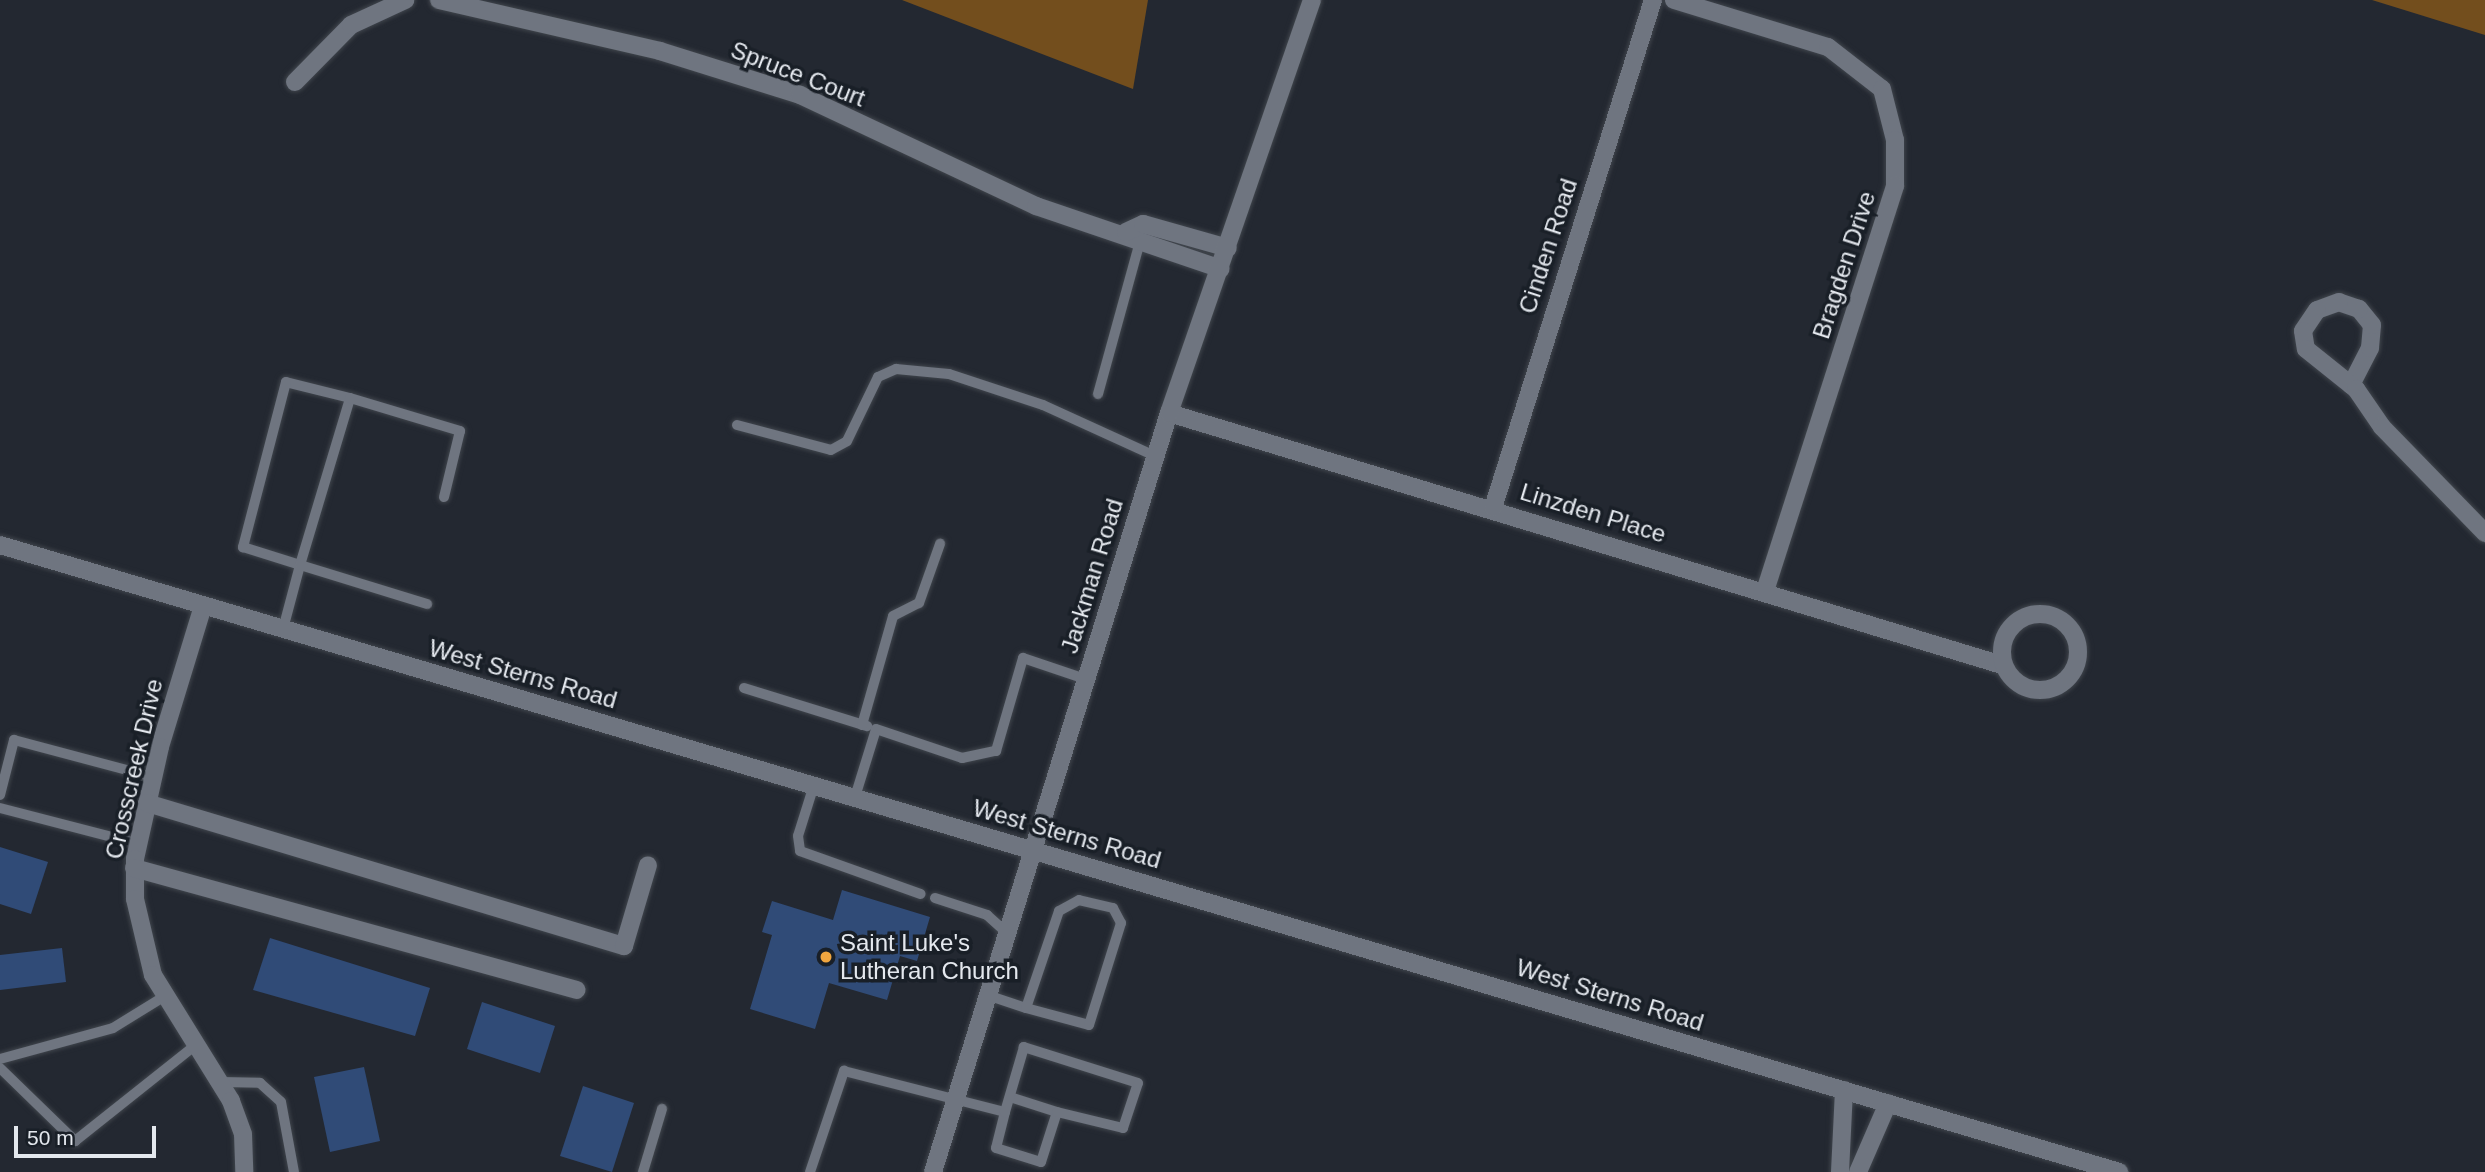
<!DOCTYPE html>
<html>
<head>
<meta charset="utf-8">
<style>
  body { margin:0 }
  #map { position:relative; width:2485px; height:1172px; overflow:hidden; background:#232831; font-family:Helvetica,sans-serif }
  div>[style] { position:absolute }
  .forest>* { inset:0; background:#734e1d }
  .building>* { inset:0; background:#304b77 }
  .roads { filter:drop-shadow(0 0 2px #40454c) drop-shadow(0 0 2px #40454c) }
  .service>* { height:10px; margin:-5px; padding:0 5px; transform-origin:5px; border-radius:5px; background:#6f7580 }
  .minor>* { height:18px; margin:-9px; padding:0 9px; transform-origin:9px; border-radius:9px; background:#6f7580 }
  .minor>.ring { margin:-9px; padding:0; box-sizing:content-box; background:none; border:18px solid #6f7580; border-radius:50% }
  .tertiary>* { height:18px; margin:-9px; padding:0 9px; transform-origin:9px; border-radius:9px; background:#6f7580 }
  .secondary>* { height:18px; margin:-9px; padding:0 9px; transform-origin:9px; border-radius:9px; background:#6f7580 }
  .dots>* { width:19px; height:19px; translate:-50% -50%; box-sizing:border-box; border:4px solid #191f27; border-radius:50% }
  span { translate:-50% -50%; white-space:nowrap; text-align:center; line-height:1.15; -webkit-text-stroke:7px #191f27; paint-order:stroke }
  .street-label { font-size:24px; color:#e4e8ee }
  .poi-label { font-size:24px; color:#e4e8ee }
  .left { translate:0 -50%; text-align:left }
  .scale { position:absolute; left:14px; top:1126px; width:142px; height:32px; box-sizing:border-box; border:4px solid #e4e8ee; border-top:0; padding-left:9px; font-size:21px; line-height:24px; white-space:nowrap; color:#e4e8ee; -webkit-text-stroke:5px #191f27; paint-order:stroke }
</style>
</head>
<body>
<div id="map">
  <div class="forest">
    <div style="clip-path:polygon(902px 0,1148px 0,1133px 89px)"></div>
    <div style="clip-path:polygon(2372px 0,2485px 0,2485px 35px)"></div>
  </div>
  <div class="building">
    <div style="clip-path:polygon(0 847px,48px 862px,31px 914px,0 904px)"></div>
    <div style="clip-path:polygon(842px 890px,930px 917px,917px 961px,900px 956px,887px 1000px,829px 983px,815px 1029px,750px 1009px,772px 935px,762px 932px,772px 901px,833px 920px)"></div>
    <div style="clip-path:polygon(270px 938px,430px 988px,415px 1036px,253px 990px)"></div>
    <div style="clip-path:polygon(62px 948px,66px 982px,0 990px,0 955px)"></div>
    <div style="clip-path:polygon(482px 1002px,555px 1026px,540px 1073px,467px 1049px)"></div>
    <div style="clip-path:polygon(364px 1067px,380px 1141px,330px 1152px,314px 1077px)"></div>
    <div style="clip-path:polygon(583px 1086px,634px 1103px,612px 1172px,560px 1156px)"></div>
  </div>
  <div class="roads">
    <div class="service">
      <div style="left:1098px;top:394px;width:155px;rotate:-74.6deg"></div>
      <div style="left:350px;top:398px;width:66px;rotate:-166deg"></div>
      <div style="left:286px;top:382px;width:171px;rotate:104.6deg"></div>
      <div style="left:243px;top:547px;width:60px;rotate:17.5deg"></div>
      <div style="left:300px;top:565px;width:174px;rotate:-73.3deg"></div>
      <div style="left:350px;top:398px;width:115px;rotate:16.7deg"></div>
      <div style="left:460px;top:431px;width:68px;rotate:103.6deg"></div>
      <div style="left:737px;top:425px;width:97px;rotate:14.9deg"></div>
      <div style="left:831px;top:450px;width:18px;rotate:-29deg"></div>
      <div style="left:847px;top:441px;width:71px;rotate:-64.2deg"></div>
      <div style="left:878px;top:377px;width:20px;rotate:-24deg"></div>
      <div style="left:896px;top:369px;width:53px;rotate:5.4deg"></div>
      <div style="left:949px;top:374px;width:99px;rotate:18.3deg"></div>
      <div style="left:1043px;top:405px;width:123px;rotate:24.5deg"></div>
      <div style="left:283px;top:629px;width:66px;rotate:-75.1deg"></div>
      <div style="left:300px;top:565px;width:133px;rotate:17.1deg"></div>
      <div style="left:744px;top:688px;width:129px;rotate:17.2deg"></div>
      <div style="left:862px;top:725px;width:113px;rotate:-74.1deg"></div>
      <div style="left:893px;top:616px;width:29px;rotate:-27deg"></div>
      <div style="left:919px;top:603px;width:63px;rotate:-70.4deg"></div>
      <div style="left:814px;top:785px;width:53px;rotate:107.4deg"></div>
      <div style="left:798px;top:836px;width:15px;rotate:82deg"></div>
      <div style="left:800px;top:851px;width:128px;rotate:19.6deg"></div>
      <div style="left:0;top:795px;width:57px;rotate:-75.7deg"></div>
      <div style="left:14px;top:740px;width:144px;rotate:14.9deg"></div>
      <div style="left:855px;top:797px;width:71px;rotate:-72.8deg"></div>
      <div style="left:876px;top:729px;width:91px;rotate:18.6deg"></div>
      <div style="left:962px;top:758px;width:35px;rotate:-12deg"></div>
      <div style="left:996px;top:751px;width:97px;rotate:-73.8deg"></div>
      <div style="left:1023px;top:658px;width:65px;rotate:18.7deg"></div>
      <div style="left:0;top:808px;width:144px;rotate:14.5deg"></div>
      <div style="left:935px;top:898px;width:55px;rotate:18.1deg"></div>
      <div style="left:987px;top:915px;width:25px;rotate:42deg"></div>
      <div style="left:987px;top:995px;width:41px;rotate:18.4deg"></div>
      <div style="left:1026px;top:1008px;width:65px;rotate:15.1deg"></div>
      <div style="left:1089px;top:1025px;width:107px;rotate:-72.6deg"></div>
      <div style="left:1121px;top:923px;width:17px;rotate:-118deg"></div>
      <div style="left:1113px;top:908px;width:35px;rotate:-167deg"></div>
      <div style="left:1079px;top:900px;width:23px;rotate:151deg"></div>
      <div style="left:1059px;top:911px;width:102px;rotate:108.8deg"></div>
      <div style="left:0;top:1059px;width:117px;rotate:-15.3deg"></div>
      <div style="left:113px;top:1028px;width:61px;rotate:-31.6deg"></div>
      <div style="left:0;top:1068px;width:105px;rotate:44.2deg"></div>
      <div style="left:75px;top:1141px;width:156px;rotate:-38.5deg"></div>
      <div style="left:221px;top:1082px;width:39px;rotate:1deg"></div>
      <div style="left:260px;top:1083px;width:28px;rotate:42deg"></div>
      <div style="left:281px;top:1102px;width:71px;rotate:79.5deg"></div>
      <div style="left:1010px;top:1097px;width:49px;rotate:17.7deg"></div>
      <div style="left:643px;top:1172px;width:66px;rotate:-73.2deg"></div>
      <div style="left:810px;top:1172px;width:107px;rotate:-71.4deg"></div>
      <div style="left:844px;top:1071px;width:166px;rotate:14.3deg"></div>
      <div style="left:1005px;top:1112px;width:37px;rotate:104deg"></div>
      <div style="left:996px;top:1148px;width:47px;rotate:17.3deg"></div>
      <div style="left:1041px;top:1162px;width:52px;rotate:-72.3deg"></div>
      <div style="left:1057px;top:1112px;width:68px;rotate:13.6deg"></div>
      <div style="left:1123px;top:1128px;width:47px;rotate:-71.6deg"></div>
      <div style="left:1138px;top:1083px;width:120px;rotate:-162.5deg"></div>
      <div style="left:1024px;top:1047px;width:68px;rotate:106.3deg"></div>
    </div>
    <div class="minor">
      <div style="left:439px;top:0;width:227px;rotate:13deg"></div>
      <div style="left:660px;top:51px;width:147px;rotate:17.4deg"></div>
      <div style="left:800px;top:95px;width:261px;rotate:25.2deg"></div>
      <div style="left:1036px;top:206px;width:195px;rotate:18.8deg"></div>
      <div style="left:1674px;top:0;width:161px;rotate:17deg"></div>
      <div style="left:1828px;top:47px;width:68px;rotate:37.9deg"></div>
      <div style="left:1882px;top:89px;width:53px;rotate:75.7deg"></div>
      <div style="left:1895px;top:140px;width:46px;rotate:90deg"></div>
      <div style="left:1895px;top:186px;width:426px;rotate:107.8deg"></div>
      <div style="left:295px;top:82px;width:80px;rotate:-45.5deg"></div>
      <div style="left:351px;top:25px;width:60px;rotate:-24.8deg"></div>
      <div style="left:1126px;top:232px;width:19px;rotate:-25deg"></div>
      <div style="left:1143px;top:224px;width:88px;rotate:15.8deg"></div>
      <div style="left:2351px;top:385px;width:42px;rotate:-62.8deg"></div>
      <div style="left:2370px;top:348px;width:23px;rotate:-85deg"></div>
      <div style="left:2372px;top:325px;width:21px;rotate:-129deg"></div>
      <div style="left:2359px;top:309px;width:21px;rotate:-161deg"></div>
      <div style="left:2339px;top:302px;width:23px;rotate:160deg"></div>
      <div style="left:2317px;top:310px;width:25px;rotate:124deg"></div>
      <div style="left:2303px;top:331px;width:18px;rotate:81deg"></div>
      <div style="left:2306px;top:349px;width:64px;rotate:38.7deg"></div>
      <div style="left:2356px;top:389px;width:46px;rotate:55.6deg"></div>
      <div style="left:2382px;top:427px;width:148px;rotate:45.8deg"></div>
      <div style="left:1169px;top:413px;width:870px;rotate:16.83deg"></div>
      <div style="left:1493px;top:508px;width:533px;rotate:-72.52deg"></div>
      <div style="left:203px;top:606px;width:147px;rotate:107deg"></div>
      <div style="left:160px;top:747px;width:115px;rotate:102.6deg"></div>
      <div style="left:135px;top:859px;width:40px;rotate:90deg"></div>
      <div style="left:135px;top:899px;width:78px;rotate:76.7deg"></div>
      <div style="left:153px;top:975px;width:148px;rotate:58.2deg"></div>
      <div style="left:231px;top:1101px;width:35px;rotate:70deg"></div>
      <div style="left:243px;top:1134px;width:38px;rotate:88deg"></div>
      <div class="ring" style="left:2002px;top:614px;width:58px;height:58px"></div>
      <div style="left:147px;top:803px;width:498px;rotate:16.7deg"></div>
      <div style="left:624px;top:946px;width:84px;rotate:-73.5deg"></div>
      <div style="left:134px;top:868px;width:459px;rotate:15.4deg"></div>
      <div style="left:1840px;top:1172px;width:82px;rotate:-87.2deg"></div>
      <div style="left:1858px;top:1172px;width:75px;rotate:-66.5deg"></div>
    </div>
    <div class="tertiary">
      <div style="left:933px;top:1172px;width:795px;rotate:-72.73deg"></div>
      <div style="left:1169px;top:413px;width:437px;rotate:-70.9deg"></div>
    </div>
    <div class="secondary">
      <div style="left:0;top:545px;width:2210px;rotate:16.48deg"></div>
    </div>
  </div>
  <div class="dots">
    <div style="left:826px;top:957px;background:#f1a63f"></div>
  </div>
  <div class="street-label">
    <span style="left:798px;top:74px;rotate:21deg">Spruce Court</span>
    <span style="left:1548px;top:246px;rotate:-72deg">Cinden Road</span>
    <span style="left:1844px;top:265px;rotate:-72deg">Bragden Drive</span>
    <span style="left:1593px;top:513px;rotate:17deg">Linzden Place</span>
    <span style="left:1092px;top:576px;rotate:-73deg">Jackman Road</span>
    <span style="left:523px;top:674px;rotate:16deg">West Sterns Road</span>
    <span style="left:134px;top:769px;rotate:-77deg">Crosscreek Drive</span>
    <span style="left:1067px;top:834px;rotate:16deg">West Sterns Road</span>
    <span style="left:1610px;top:995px;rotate:17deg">West Sterns Road</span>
  </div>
  <div class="poi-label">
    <span class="left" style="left:840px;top:957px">Saint Luke's<br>Lutheran Church</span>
  </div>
  <div class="scale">50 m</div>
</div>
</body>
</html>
